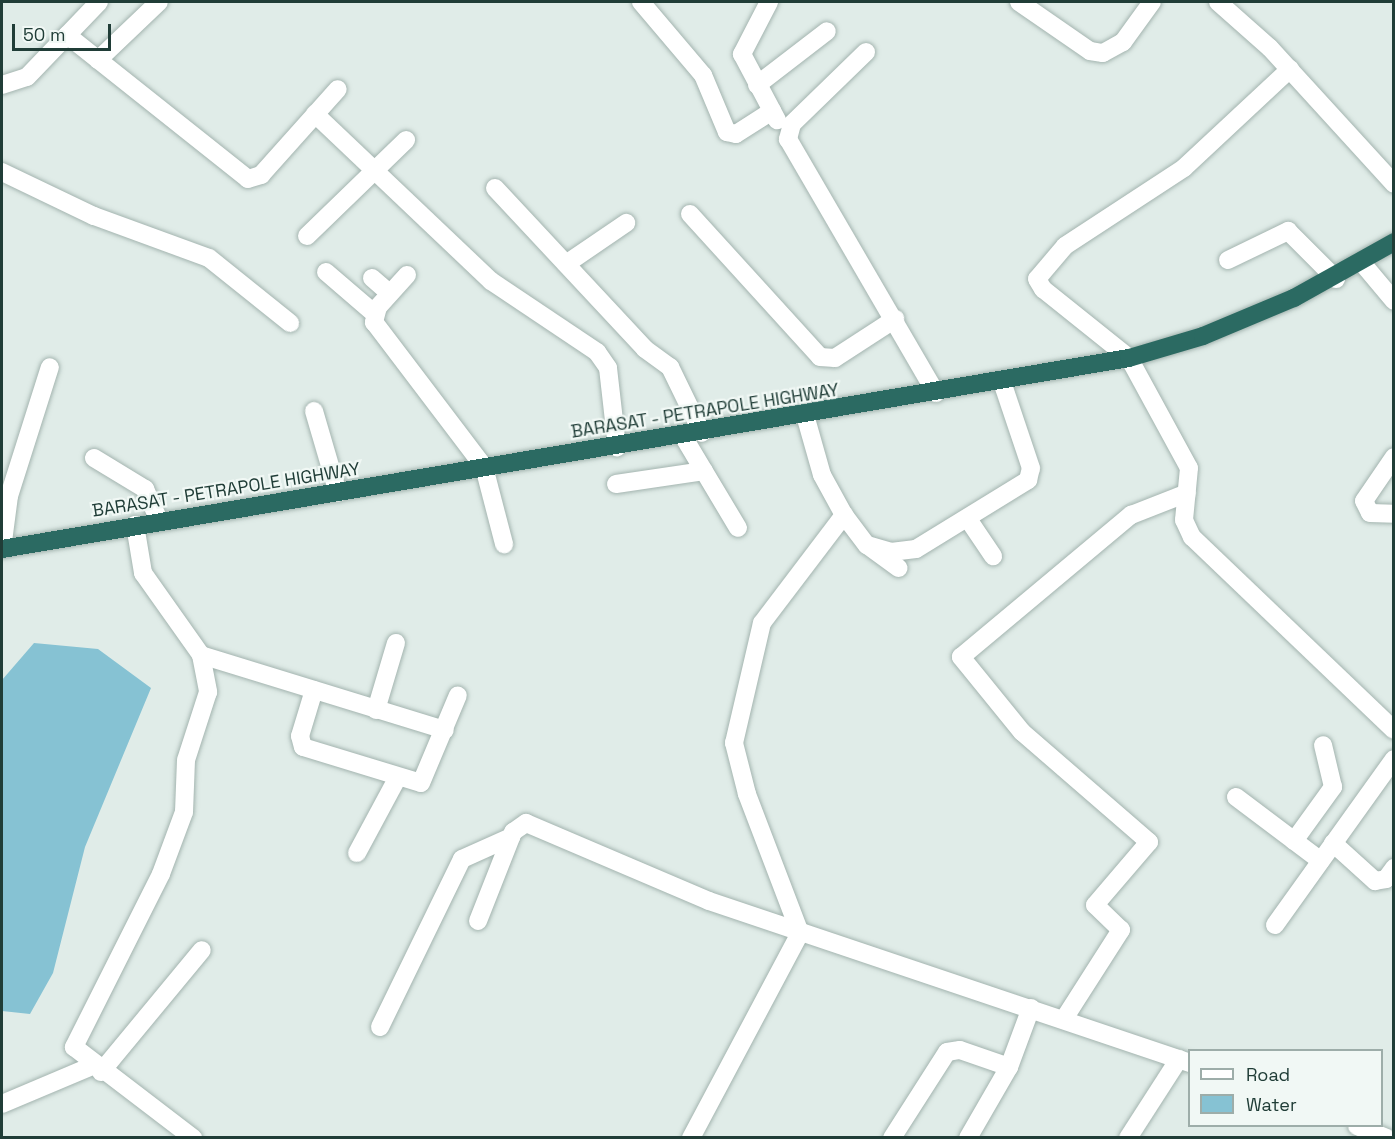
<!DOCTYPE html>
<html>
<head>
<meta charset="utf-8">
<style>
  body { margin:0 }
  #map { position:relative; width:1395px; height:1139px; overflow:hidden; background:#e0ece8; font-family:"Space Grotesk",sans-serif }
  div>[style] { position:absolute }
  .water>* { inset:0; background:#86c2d3 }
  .roads { filter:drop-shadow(0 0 2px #a3b4af) drop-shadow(0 0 2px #a3b4af) }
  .minor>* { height:18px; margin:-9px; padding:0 9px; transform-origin:9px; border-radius:9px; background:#fff }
  .highway>* { height:18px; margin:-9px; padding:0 9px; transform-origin:9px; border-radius:9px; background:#2b6a62 }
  span { translate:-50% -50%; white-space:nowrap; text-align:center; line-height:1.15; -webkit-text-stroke:4.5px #f1f8f5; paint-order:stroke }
  .street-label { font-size:18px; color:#203d37 }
  .frame { position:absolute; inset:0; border:3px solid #203d37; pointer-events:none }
  .legend { position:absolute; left:1188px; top:1049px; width:195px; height:78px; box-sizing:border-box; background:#f1f8f5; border:2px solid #9dada9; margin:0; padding:8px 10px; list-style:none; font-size:18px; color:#203d37 }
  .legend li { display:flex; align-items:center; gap:12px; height:30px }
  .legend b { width:30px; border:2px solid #9dada9 }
  .scale { position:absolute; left:12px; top:24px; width:99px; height:27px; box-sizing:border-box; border:3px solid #203d37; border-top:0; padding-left:8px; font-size:18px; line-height:21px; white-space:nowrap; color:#203d37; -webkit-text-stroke:4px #f1f8f5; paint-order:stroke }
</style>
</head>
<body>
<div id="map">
  <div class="water">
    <div style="clip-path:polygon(34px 643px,98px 649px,151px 688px,85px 847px,53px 973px,30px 1014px,2px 1011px,2px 680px)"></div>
  </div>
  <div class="roads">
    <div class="minor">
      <div style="left:641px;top:2px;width:96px;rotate:49.7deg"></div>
      <div style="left:703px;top:75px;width:62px;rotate:67.2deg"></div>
      <div style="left:727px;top:132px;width:9px;rotate:13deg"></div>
      <div style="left:736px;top:134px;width:43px;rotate:-32.6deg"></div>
      <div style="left:769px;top:2px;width:59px;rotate:117.4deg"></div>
      <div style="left:742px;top:54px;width:75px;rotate:62.1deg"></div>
      <div style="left:1019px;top:2px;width:86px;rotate:34.6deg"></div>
      <div style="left:1090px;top:51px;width:13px;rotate:9deg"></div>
      <div style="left:1103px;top:53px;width:23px;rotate:-29deg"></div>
      <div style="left:1123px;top:42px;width:49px;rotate:-54.1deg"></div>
      <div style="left:1218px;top:2px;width:69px;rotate:41.5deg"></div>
      <div style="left:1270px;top:48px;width:184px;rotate:47.6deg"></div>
      <div style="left:67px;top:35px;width:231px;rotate:38.5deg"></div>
      <div style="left:248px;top:179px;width:14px;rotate:-17deg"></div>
      <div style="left:261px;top:175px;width:115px;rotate:-48.2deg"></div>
      <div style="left:866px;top:52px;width:103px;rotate:135.8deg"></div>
      <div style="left:792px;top:124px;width:16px;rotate:105deg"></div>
      <div style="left:788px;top:139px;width:294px;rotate:59.8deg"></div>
      <div style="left:98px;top:60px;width:84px;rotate:-43.6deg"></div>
      <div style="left:1290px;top:69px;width:145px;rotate:137deg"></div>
      <div style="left:1184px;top:168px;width:142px;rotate:146.8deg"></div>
      <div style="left:1065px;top:246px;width:43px;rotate:130.3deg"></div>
      <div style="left:1037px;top:279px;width:12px;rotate:59deg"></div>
      <div style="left:1043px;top:289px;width:110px;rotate:38.7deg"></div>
      <div style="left:1129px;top:358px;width:125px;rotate:61.4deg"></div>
      <div style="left:1189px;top:468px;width:52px;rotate:95.5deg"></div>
      <div style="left:1184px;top:520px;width:19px;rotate:65deg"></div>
      <div style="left:1192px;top:537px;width:279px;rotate:43.7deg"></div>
      <div style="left:2px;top:85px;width:26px;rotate:-18deg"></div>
      <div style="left:27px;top:77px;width:104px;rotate:-46.2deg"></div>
      <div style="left:757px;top:85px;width:88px;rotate:-37.6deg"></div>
      <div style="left:315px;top:114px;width:243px;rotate:43.5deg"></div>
      <div style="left:491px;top:281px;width:128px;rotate:33.8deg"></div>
      <div style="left:597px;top:352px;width:19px;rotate:55deg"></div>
      <div style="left:608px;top:368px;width:80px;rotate:83.5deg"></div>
      <div style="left:2px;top:172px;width:102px;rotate:25.6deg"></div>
      <div style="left:94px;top:216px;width:122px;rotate:20.1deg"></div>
      <div style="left:209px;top:258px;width:104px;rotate:38.7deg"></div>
      <div style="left:495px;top:188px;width:220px;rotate:47deg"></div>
      <div style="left:645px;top:349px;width:31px;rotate:36deg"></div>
      <div style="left:670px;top:367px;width:73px;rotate:64.1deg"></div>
      <div style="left:690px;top:214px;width:193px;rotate:47.7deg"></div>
      <div style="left:820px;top:357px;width:15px;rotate:4deg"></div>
      <div style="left:835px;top:358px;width:72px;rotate:-33deg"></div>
      <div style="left:307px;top:236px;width:138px;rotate:-44.1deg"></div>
      <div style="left:1228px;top:260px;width:67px;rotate:-25.8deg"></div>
      <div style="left:1288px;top:231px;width:68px;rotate:45deg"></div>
      <div style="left:566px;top:264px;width:73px;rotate:-34.3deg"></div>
      <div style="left:1363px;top:264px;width:48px;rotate:50deg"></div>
      <div style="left:326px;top:272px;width:65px;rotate:40.6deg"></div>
      <div style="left:407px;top:275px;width:43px;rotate:132.2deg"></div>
      <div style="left:378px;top:307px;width:16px;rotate:105deg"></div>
      <div style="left:374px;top:322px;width:182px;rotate:52.8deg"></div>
      <div style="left:484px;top:467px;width:80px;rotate:75.4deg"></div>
      <div style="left:372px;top:278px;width:23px;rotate:41deg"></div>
      <div style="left:314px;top:411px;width:85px;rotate:73.7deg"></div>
      <div style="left:805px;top:415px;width:62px;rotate:74.2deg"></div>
      <div style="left:822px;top:475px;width:46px;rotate:61.2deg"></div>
      <div style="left:844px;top:515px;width:38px;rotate:53deg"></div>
      <div style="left:867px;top:545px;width:39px;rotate:36deg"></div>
      <div style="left:683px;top:436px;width:107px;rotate:59.1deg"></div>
      <div style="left:1394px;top:457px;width:53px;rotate:124.3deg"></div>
      <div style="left:1364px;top:501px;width:13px;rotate:63deg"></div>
      <div style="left:1370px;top:513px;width:24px;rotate:2deg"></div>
      <div style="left:94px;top:458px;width:60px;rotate:31.3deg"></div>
      <div style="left:145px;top:489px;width:35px;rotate:66deg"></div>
      <div style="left:616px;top:484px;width:89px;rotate:-8.4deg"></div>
      <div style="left:968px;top:519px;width:45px;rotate:56deg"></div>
      <div style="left:135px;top:525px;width:49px;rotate:80.5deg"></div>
      <div style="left:143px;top:573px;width:100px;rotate:54.7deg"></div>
      <div style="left:201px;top:655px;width:38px;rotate:79deg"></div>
      <div style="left:208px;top:692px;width:71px;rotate:107.9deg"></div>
      <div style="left:186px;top:760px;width:52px;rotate:92.2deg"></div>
      <div style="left:184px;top:812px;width:66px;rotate:110.4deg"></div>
      <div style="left:161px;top:874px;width:194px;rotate:116.7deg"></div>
      <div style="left:74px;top:1047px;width:150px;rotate:37.4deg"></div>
      <div style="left:867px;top:545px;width:25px;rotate:16deg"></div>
      <div style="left:891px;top:552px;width:25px;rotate:-7deg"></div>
      <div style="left:916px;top:549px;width:132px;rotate:-31.6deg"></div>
      <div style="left:1028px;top:480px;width:12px;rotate:-76deg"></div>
      <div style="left:1031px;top:468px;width:91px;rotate:-108.6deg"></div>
      <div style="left:2px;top:549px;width:53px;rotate:-82.5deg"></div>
      <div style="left:9px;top:496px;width:135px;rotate:-72.4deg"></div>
      <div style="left:201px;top:655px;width:255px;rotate:17.1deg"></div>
      <div style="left:314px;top:690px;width:48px;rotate:106.9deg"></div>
      <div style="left:300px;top:736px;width:11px;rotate:75deg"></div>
      <div style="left:303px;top:747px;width:123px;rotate:17deg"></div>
      <div style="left:421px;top:783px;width:95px;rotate:-67.2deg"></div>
      <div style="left:376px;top:710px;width:70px;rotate:-73.4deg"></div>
      <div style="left:1236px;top:797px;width:106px;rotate:37deg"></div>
      <div style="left:1294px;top:841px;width:67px;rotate:-54.2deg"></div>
      <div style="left:1333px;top:787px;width:43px;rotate:-103.4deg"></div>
      <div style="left:1333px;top:843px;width:57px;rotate:42.1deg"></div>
      <div style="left:1375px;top:881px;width:11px;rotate:-10deg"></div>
      <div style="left:1386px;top:879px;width:14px;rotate:-54deg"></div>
      <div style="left:357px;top:853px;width:86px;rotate:-61.7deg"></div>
      <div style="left:478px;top:921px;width:96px;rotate:-68.5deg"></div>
      <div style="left:513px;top:832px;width:16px;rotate:-35deg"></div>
      <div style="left:526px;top:823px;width:199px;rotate:23.1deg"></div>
      <div style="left:709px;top:901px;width:508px;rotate:18.61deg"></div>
      <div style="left:1275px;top:925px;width:204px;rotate:-54.4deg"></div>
      <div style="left:1064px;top:1019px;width:106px;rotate:-57.4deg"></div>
      <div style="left:1121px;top:930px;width:36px;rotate:-136deg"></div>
      <div style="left:1095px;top:905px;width:83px;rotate:-49.4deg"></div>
      <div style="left:1149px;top:842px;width:168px;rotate:-139.1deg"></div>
      <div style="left:1022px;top:732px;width:97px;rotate:-129.1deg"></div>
      <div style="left:961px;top:657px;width:222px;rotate:-39.9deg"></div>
      <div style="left:1131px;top:515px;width:60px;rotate:-21.4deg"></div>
      <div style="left:380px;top:1027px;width:187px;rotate:-64deg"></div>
      <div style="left:462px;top:859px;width:54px;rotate:-24.2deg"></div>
      <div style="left:101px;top:1072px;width:158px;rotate:-50.4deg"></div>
      <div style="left:2px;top:1104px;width:98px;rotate:-22.9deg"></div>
      <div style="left:1357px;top:1126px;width:32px;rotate:22deg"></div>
      <div style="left:691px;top:1138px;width:232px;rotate:-62deg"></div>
      <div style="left:800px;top:933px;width:149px;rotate:-110.9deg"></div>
      <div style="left:747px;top:794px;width:53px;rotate:-104.3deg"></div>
      <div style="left:734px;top:743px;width:123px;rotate:-76.9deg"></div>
      <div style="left:762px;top:623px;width:136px;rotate:-52.8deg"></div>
      <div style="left:892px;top:1138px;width:102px;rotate:-57.4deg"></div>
      <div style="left:947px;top:1052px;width:13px;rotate:-9deg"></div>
      <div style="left:960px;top:1050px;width:52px;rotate:19.1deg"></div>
      <div style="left:1009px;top:1067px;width:63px;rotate:-69.6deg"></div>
      <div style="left:968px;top:1138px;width:82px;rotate:-60deg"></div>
      <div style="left:1128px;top:1138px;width:94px;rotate:-57.2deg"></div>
    </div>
    <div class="highway">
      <div style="left:2px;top:549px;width:1143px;rotate:-9.62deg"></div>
      <div style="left:1129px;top:358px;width:77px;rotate:-16.6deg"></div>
      <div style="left:1203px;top:336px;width:99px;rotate:-22.7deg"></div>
      <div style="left:1294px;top:298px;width:115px;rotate:-29.2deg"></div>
    </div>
  </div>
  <div class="street-label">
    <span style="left:705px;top:411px;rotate:-9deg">BARASAT - PETRAPOLE HIGHWAY</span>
    <span style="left:226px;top:490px;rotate:-9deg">BARASAT - PETRAPOLE HIGHWAY</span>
  </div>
  <div class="frame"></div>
  <ul class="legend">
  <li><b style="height:8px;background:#fff"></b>Road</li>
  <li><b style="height:16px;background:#86c2d3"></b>Water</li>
  </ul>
  <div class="scale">50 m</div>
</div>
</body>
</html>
